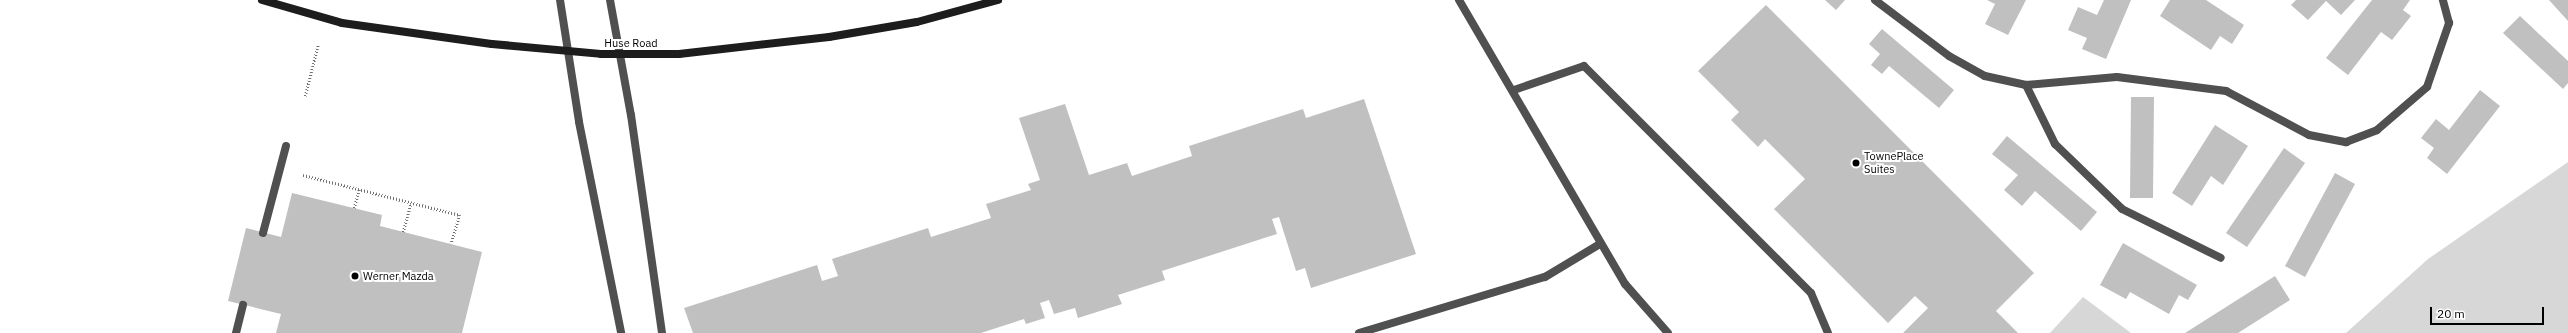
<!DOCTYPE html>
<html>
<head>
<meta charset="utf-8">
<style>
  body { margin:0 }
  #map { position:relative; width:2568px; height:333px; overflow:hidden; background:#fff; font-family:"IBM Plex Sans",sans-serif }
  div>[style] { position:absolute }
  .green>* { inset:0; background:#d7d7d7 }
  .building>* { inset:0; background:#c0c0c0 }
  .path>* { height:2.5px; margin-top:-1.25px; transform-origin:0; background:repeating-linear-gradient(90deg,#727272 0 1px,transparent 0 3px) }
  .lane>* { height:8px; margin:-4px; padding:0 4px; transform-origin:4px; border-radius:4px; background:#505050 }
  .secondary>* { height:8px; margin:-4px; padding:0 4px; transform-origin:4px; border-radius:4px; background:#1d1d1d }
  .dots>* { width:11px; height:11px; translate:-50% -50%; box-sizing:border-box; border:2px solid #fff; border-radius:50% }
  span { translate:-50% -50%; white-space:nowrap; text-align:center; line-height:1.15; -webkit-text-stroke:4px #fff; paint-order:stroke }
  .street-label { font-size:11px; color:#000 }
  .poi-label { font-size:11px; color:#000 }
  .left { translate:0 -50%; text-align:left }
  .scale { position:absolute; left:2430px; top:307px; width:114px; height:18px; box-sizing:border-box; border:2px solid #000; border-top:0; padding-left:5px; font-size:12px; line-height:14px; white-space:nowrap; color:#000; -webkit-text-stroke:3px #fff; paint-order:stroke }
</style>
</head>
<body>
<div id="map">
  <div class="green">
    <div style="clip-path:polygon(2568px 162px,2568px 333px,2346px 333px,2428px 259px)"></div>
    <div style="clip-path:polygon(2083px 297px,2131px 333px,2050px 333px)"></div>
  </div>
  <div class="building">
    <div style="clip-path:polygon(1825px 0,1845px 0,1836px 10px)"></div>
    <div style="clip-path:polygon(1987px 0,2026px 0,2008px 35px,1985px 24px,1995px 4px)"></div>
    <div style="clip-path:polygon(2104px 0,2131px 0,2106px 59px,2082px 49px,2087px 38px,2068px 30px,2078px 7px,2097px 15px)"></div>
    <div style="clip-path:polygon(2170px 0,2206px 0,2244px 25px,2232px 44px,2220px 36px,2211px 50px,2160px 16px)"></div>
    <div style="clip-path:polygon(2296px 0,2355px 0,2341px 15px,2326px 1px,2308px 20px,2291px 5px)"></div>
    <div style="clip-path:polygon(2372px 0,2410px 0,2403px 10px,2411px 16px,2392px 40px,2381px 32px,2348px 75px,2326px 58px)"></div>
    <div style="clip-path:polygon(2549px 0,2568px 0,2568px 21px)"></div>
    <div style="clip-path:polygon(1766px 5px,2034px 273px,1996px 311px,2018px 333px,1903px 333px,1928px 308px,1915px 296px,1888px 323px,1774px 209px,1805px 179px,1765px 139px,1758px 147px,1731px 120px,1739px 112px,1698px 71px)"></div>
    <div style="clip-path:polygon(2520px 16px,2568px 61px,2568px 83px,2563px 89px,2503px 33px)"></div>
    <div style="clip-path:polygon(1882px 29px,1954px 90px,1939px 108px,1889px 66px,1882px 74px,1871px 65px,1880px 54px,1869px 44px)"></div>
    <div style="clip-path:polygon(2480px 90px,2500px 106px,2447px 174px,2427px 158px,2434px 148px,2421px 138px,2436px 119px,2449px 130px)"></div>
    <div style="clip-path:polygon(2131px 97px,2154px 97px,2153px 198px,2130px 198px)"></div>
    <div style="clip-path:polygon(1364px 99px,1416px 254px,1311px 288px,1305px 268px,1296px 271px,1279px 217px,1272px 219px,1277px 234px,1162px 271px,1165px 280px,1118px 295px,1122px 304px,1078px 318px,1075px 308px,1054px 314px,1049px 300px,1040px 303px,1045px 318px,1026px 324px,1024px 319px,981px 333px,693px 333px,684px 308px,817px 265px,822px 281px,838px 276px,832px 259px,928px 228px,931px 237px,991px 218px,986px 204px,1031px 190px,1028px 184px,1040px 180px,1019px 118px,1065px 104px,1089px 175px,1127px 163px,1132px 176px,1192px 156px,1189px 146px,1303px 109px,1306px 118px)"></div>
    <div style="clip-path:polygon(2215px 125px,2248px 146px,2223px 185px,2211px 176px,2192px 206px,2172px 193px)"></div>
    <div style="clip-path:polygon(2007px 136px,2097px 212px,2081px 231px,2035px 191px,2022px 206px,2004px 190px,2018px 175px,1992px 154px)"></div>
    <div style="clip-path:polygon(2284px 148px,2305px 163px,2247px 247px,2226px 233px)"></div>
    <div style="clip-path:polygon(2335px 173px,2355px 184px,2305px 277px,2285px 266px)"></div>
    <div style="clip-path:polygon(292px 193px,382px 215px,380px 226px,482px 252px,462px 333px,276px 333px,281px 314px,228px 301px,246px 228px,281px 237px)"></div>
    <div style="clip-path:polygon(2123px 243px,2197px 285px,2188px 300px,2179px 295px,2169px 314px,2130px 292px,2126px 299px,2100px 285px)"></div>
    <div style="clip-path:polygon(2275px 276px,2290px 300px,2238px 333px,2185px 333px)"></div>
  </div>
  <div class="path">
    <div style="left:305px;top:96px;width:53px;rotate:-75.7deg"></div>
    <div style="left:303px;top:175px;width:162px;rotate:14.3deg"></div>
    <div style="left:460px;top:215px;width:30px;rotate:107deg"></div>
    <div style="left:354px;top:208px;width:20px;rotate:-75deg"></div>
    <div style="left:403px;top:232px;width:30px;rotate:-75deg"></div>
  </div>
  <div class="lane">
    <div style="left:560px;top:0;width:123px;rotate:81.1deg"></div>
    <div style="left:579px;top:122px;width:215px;rotate:78.7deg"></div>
    <div style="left:610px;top:0;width:117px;rotate:79.7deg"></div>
    <div style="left:631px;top:115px;width:220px;rotate:81.9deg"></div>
    <div style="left:1459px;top:0;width:329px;rotate:59.7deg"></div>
    <div style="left:1625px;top:284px;width:65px;rotate:48.7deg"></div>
    <div style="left:1875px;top:0;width:93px;rotate:37.1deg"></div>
    <div style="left:1949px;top:56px;width:41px;rotate:29.1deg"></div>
    <div style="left:1985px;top:76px;width:42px;rotate:12.4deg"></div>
    <div style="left:2026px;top:85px;width:91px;rotate:-5deg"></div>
    <div style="left:2117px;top:77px;width:110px;rotate:7.3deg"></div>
    <div style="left:2226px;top:91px;width:94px;rotate:27.9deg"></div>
    <div style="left:2309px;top:135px;width:38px;rotate:11deg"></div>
    <div style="left:2346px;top:142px;width:33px;rotate:-21deg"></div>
    <div style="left:2377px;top:130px;width:66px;rotate:-40.7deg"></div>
    <div style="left:2427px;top:87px;width:68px;rotate:-71deg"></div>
    <div style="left:2449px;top:23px;width:24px;rotate:-105deg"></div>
    <div style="left:2026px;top:85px;width:66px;rotate:63.8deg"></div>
    <div style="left:2055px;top:144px;width:93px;rotate:44.1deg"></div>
    <div style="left:2122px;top:209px;width:110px;rotate:26.3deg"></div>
    <div style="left:1514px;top:90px;width:74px;rotate:-18.9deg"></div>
    <div style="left:1584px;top:66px;width:321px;rotate:45deg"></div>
    <div style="left:1811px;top:293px;width:43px;rotate:67deg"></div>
    <div style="left:263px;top:233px;width:90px;rotate:-75.2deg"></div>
    <div style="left:236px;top:333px;width:29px;rotate:-76deg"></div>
    <div style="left:1359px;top:333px;width:194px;rotate:-16.8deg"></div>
    <div style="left:1545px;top:277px;width:64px;rotate:-31deg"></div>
  </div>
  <div class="secondary">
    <div style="left:262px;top:0;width:83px;rotate:16deg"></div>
    <div style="left:342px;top:23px;width:151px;rotate:8deg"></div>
    <div style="left:492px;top:44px;width:109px;rotate:5.2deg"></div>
    <div style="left:601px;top:54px;width:78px"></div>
    <div style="left:679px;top:54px;width:151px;rotate:-6.5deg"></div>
    <div style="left:829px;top:37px;width:89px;rotate:-9.7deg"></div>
    <div style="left:917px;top:22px;width:84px;rotate:-15.2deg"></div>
  </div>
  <div class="dots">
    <div style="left:1856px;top:163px;background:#000"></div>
    <div style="left:355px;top:276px;background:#000"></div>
  </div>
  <div class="street-label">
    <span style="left:631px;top:43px">Huse Road</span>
  </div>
  <div class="poi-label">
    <span class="left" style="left:1864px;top:163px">TownePlace<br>Suites</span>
    <span class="left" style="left:363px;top:276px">Werner Mazda</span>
  </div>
  <div class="scale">20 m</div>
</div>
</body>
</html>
